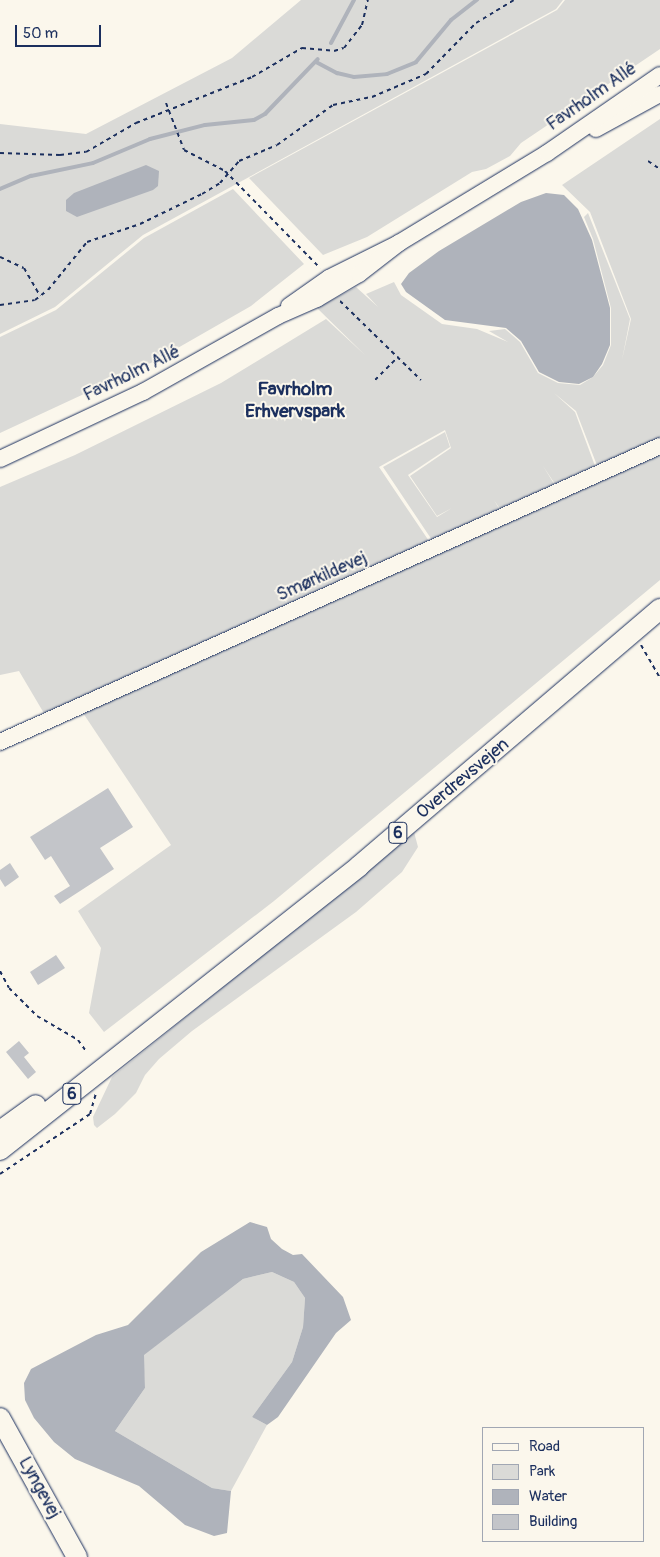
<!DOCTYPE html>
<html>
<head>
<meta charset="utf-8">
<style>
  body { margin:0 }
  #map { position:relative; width:660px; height:1557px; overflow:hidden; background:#fbf7ec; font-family:Pangolin,sans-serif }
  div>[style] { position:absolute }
  .green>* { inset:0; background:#dadad7 }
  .water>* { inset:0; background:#afb3bb }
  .stream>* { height:4px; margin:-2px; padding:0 2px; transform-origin:2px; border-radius:2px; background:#afb3bb }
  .building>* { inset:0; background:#c3c5c9 }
  .path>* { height:2px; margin-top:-1px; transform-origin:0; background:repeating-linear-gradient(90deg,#1b2f5e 0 4px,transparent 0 8px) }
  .roads { filter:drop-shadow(0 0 1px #1b2f5e) drop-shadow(0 0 1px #1b2f5e) }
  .minor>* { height:16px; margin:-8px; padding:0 8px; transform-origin:8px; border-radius:8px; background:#fbf7ec }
  .major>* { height:20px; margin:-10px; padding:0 10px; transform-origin:10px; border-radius:10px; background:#fbf7ec }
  span { translate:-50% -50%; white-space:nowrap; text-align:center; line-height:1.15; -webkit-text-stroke:4px #fbf7ec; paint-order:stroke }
  .shield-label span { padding:1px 4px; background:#fbf7ec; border:1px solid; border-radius:4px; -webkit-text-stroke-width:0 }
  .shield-label { font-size:16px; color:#1b2f5e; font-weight:700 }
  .street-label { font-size:18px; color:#1b2f5e }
  .neighbourhood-label { font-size:19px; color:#1b2f5e; font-weight:700 }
  .legend { position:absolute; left:482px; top:1427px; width:162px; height:115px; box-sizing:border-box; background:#fbf7ec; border:1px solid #a1a7b3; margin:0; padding:6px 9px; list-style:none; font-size:15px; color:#1b2f5e }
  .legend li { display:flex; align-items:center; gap:10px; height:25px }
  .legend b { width:25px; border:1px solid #a1a7b3 }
  .scale { position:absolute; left:15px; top:25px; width:86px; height:22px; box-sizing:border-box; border:2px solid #1b2f5e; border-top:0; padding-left:6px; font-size:15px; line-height:18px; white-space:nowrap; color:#1b2f5e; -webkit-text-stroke:4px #fbf7ec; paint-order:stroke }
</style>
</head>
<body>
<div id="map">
  <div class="green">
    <div style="clip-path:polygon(301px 0,563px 0,556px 9px,143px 235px,55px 307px,0 334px,0 124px,86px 134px,232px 58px)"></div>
    <div style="clip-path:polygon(565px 0,660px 0,660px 49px,521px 143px,510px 156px,486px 169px,472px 172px,367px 237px,323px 255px,249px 178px,557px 10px)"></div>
    <div style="clip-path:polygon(660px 119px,660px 580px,274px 901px,104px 1032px,89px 1013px,101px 948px,78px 911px,171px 845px,83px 713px,598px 468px,576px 411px,554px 393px,575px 412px,595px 466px,555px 484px,543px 466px,556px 487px,502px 512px,494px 500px,501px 512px,434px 543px,383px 467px,445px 432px,450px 447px,408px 475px,437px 517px,452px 508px,437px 516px,410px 476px,451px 448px,445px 430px,379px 467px,431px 544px,45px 715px,19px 671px,0 675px,0 487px,75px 455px,221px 383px,326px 319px,365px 355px,317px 308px,356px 287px,378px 307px,366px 294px,394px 282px,401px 295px,442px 324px,477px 329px,508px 342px,489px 331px,505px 329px,520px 342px,538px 373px,558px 383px,580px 385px,593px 377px,603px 365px,611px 345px,611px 308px,593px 239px,584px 217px,588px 213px,630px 319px,622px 360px,631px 319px,590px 212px,562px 185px)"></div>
    <div style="clip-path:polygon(233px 189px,304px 264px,251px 306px,155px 361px,0 433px,0 337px,56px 310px,144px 238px)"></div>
    <div style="clip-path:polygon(414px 832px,418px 847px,402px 872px,356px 912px,192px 1031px,159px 1059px,145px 1075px,136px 1093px,115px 1114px,97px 1128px,94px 1125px,93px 1117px,112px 1077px)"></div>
    <div style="clip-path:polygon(272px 1272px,294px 1282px,305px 1298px,303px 1327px,292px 1362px,252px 1417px,267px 1425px,231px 1491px,212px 1488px,115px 1431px,145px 1388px,143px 1355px,243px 1279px)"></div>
  </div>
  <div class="water">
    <div style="clip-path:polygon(146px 165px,159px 171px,158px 186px,153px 190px,77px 217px,66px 211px,66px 200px,74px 193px)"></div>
    <div style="clip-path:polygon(546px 193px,564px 195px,578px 209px,592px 240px,610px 308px,610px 345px,602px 364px,593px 377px,579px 384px,559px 382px,539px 372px,521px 341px,506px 328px,445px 320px,406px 292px,401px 284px,409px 273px,439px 251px,521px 202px)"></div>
    <div style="clip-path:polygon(250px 1222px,267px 1227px,271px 1239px,282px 1249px,293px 1255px,302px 1254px,343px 1297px,351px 1320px,336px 1333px,278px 1417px,267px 1425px,252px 1417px,292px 1362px,303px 1327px,305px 1298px,294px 1282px,272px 1272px,243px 1279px,144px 1355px,145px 1388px,115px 1431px,212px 1488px,231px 1491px,227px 1533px,214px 1536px,185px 1525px,139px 1486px,75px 1459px,54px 1442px,34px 1418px,25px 1400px,24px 1383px,31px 1369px,96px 1335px,128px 1325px,201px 1252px)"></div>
  </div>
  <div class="stream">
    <div style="left:331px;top:43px;width:49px;rotate:-61.9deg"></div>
    <div style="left:316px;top:62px;width:24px;rotate:28deg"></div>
    <div style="left:337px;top:73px;width:17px;rotate:13deg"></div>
    <div style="left:354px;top:77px;width:33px;rotate:-5deg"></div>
    <div style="left:387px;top:74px;width:31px;rotate:-22deg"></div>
    <div style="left:416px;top:62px;width:55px;rotate:-50.2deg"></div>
    <div style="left:451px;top:20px;width:33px;rotate:-38deg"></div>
    <div style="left:0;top:189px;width:34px;rotate:-23deg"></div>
    <div style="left:31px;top:176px;width:63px;rotate:-11.8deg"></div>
    <div style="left:93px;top:163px;width:62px;rotate:-22.8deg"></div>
    <div style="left:150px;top:139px;width:57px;rotate:-14.3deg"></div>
    <div style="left:205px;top:125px;width:49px;rotate:-5.8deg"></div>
    <div style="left:254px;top:120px;width:13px;rotate:-29deg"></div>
    <div style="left:265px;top:114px;width:76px;rotate:-46.1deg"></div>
  </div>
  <div class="building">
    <div style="clip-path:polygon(108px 788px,133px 827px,100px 848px,114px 869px,60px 904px,54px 896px,70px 886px,51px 856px,45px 860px,30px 837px)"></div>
    <div style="clip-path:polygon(10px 863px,19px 877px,5px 887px,0 879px,0 870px)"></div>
    <div style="clip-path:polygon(56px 955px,65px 968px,38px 985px,30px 972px)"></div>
    <div style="clip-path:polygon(19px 1041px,29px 1053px,24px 1057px,36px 1072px,28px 1079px,6px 1052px)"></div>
  </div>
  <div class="path">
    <div style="left:166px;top:103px;width:50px;rotate:69deg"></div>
    <div style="left:184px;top:150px;width:46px;rotate:27.1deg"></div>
    <div style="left:225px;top:171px;width:136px;rotate:45.6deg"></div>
    <div style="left:0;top:153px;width:60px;rotate:1.9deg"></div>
    <div style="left:60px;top:155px;width:26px;rotate:-7deg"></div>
    <div style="left:86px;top:152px;width:58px;rotate:-30.1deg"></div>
    <div style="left:136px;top:123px;width:125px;rotate:-21.6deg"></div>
    <div style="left:252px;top:77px;width:58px;rotate:-30.1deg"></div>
    <div style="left:302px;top:48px;width:32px;rotate:5deg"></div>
    <div style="left:334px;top:51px;width:10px;rotate:-17deg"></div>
    <div style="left:344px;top:48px;width:29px;rotate:-52deg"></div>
    <div style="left:362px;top:25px;width:26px;rotate:-77deg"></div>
    <div style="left:648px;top:161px;width:14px;rotate:34deg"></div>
    <div style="left:0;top:257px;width:26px;rotate:25deg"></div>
    <div style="left:24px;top:268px;width:32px;rotate:60deg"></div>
    <div style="left:340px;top:301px;width:113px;rotate:44.3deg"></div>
    <div style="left:0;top:305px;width:35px;rotate:-8deg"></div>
    <div style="left:35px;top:300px;width:16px;rotate:-38deg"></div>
    <div style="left:48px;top:290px;width:62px;rotate:-50.9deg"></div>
    <div style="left:87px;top:242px;width:56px;rotate:-18.8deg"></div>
    <div style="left:140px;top:224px;width:69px;rotate:-25.8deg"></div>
    <div style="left:202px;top:194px;width:21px;rotate:-31deg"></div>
    <div style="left:220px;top:183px;width:29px;rotate:-49deg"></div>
    <div style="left:239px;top:161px;width:41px;rotate:-22.8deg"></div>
    <div style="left:277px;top:145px;width:69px;rotate:-35.5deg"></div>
    <div style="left:333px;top:105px;width:40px;rotate:-12deg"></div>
    <div style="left:372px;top:97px;width:59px;rotate:-23.1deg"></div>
    <div style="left:426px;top:74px;width:71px;rotate:-45.6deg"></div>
    <div style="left:476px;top:23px;width:44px;rotate:-31.2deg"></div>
    <div style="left:375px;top:380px;width:33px;rotate:-45deg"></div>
    <div style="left:641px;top:645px;width:38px;rotate:60deg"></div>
    <div style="left:0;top:971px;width:19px;rotate:62deg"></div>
    <div style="left:9px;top:988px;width:40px;rotate:45deg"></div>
    <div style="left:37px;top:1016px;width:48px;rotate:30.3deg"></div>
    <div style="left:78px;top:1040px;width:14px;rotate:54deg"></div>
    <div style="left:0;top:1174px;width:108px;rotate:-33.7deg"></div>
    <div style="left:90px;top:1114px;width:22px;rotate:-74deg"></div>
  </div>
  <div class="roads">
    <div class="minor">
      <div style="left:596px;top:129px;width:73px;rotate:-28.7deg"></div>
      <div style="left:289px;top:306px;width:49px;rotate:-35deg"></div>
      <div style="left:329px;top:278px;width:78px;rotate:-26.6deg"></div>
      <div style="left:399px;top:243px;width:173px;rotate:-31.3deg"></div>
      <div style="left:547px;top:153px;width:137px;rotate:-34.6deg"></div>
      <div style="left:0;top:459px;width:158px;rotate:-25.1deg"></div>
      <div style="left:143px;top:392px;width:155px;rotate:-29.4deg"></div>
      <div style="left:278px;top:316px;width:43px;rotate:-23.6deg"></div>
      <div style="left:317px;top:299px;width:49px;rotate:-30.8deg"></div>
      <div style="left:359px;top:274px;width:51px;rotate:-37.8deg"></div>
      <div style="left:0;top:742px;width:723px;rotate:-24.16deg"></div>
    </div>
    <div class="major">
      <div style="left:0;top:1131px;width:44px;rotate:-35.8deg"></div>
      <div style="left:0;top:1150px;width:458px;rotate:-38.3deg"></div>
      <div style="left:359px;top:866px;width:396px;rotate:-40.5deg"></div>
      <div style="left:0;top:1418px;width:159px;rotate:61deg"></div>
    </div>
  </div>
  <div class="shield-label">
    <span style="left:398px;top:833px">6</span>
    <span style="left:72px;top:1094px">6</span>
  </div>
  <div class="street-label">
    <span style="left:592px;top:97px;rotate:-35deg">Favrholm Allé</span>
    <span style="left:132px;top:374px;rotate:-26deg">Favrholm Allé</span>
    <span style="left:322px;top:577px;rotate:-24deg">Smørkildevej</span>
    <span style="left:463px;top:779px;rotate:-40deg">Overdrevsvejen</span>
    <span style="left:39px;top:1488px;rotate:61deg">Lyngevej</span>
  </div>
  <div class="neighbourhood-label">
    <span style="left:295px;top:401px">Favrholm<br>Erhvervspark</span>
  </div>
  <ul class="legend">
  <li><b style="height:6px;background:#fbf7ec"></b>Road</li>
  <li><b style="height:14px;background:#dadad7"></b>Park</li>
  <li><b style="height:14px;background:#afb3bb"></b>Water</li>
  <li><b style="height:14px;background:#c3c5c9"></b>Building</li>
  </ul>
  <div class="scale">50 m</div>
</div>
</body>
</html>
